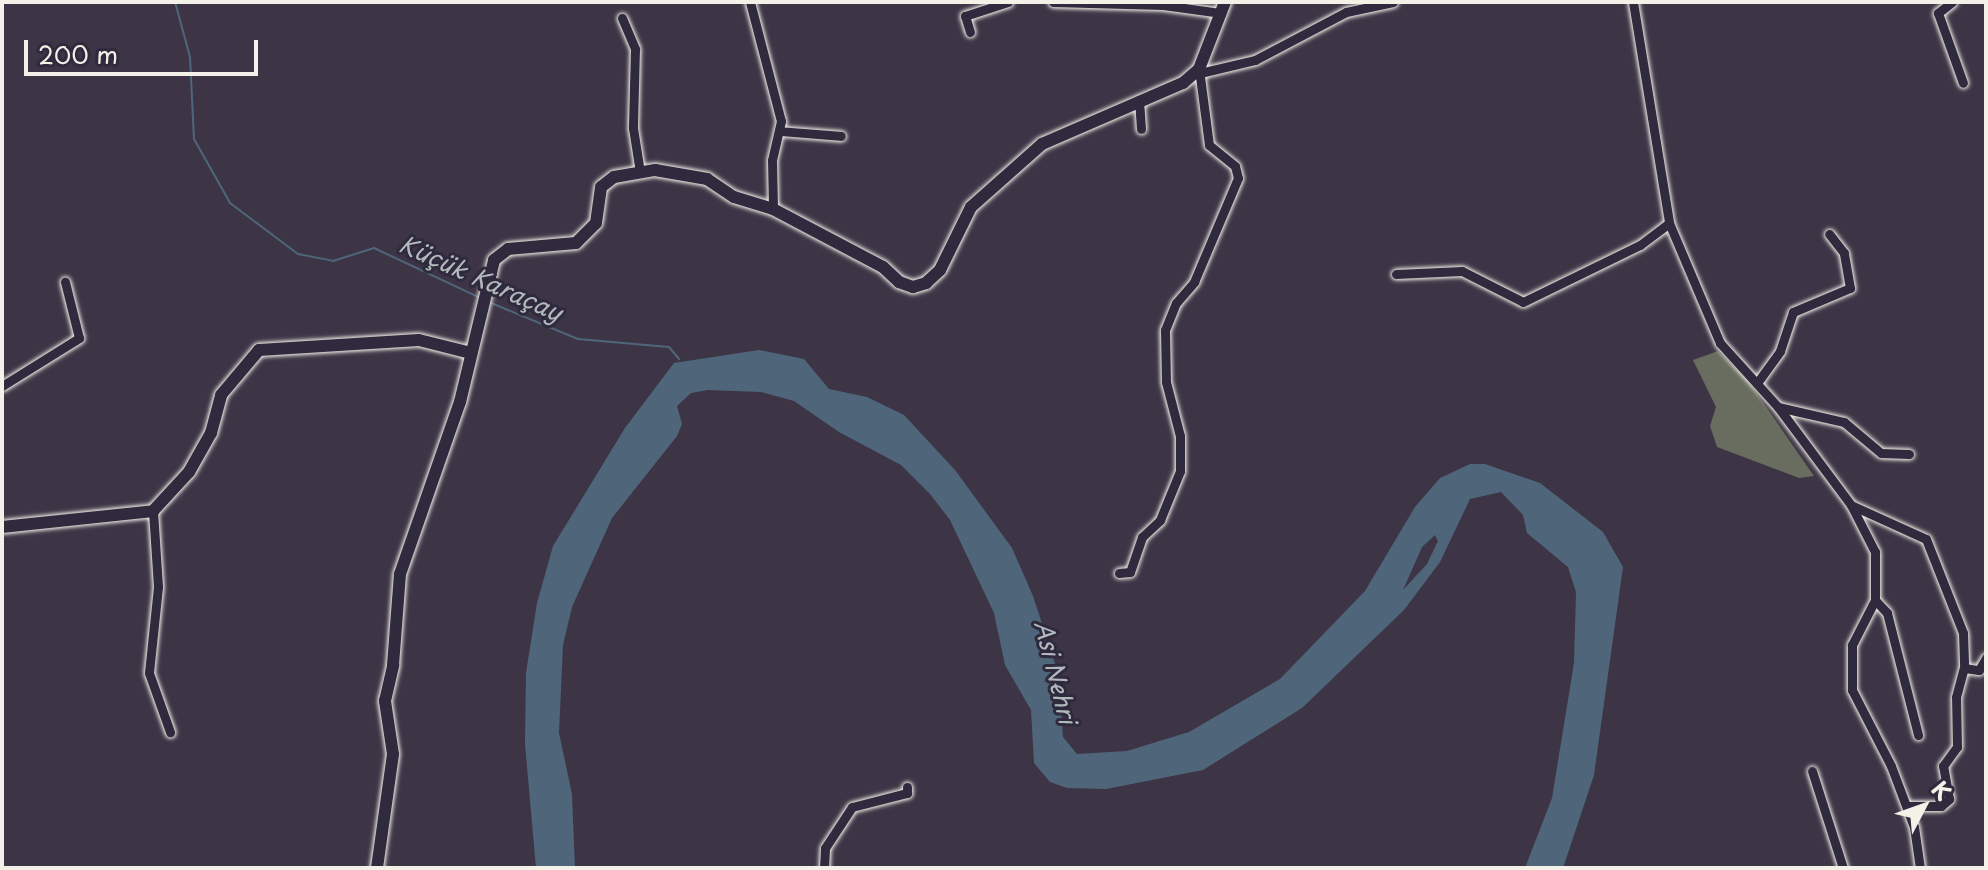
<!DOCTYPE html>
<html>
<head>
<meta charset="utf-8">
<style>
  body { margin:0 }
  #map { position:relative; width:1988px; height:870px; overflow:hidden; background:#3d3546; font-family:"Playpen Sans",sans-serif }
  div>[style] { position:absolute }
  .green>* { inset:0; background:#686d5f }
  .water>* { inset:0; background:#4f667a }
  .stream>* { height:2px; margin:-1px; padding:0 1px; transform-origin:1px; border-radius:1px; background:#4f667a }
  .roads { filter:drop-shadow(0 0 2px #f4f1e8) drop-shadow(0 0 2px #f4f1e8) }
  .minor>* { height:9px; margin:-4.5px; padding:0 4.5px; transform-origin:4.5px; border-radius:4.5px; background:#2f2a3d }
  .tertiary>* { height:12px; margin:-6px; padding:0 6px; transform-origin:6px; border-radius:6px; background:#2f2a3d }
  span { translate:-50% -50%; white-space:nowrap; text-align:center; line-height:1.15; -webkit-text-stroke:6px #2f2a3d; paint-order:stroke }
  .water-label { font-size:24px; color:#b2b9bc; font-style:italic }
  .frame { position:absolute; inset:0; border:4px solid #f4f1e8; pointer-events:none }
  .north { position:absolute; left:1884px; top:766px; width:80px; height:80px; -webkit-text-stroke:6px #2f2a3d; paint-order:stroke; rotate:49deg; font-size:22px; font-weight:700; line-height:32px; text-align:center; color:#f4f1e8 }
  .north::after { content:''; display:block; margin:auto; width:28px; height:36px; background:#f4f1e8; clip-path:polygon(50% 0,100% 100%,50% 72%,0 100%) }
  .scale { position:absolute; left:24px; top:40px; width:234px; height:36px; box-sizing:border-box; border:4px solid #f4f1e8; border-top:0; padding-left:10px; font-size:24px; line-height:28px; white-space:nowrap; color:#f4f1e8; -webkit-text-stroke:6px #2f2a3d; paint-order:stroke }
</style>
</head>
<body>
<div id="map">
  <div class="green">
    <div style="clip-path:polygon(1718px 351px,1748px 381px,1814px 476px,1799px 478px,1717px 447px,1710px 426px,1716px 407px,1693px 360px)"></div>
  </div>
  <div class="water">
    <div style="clip-path:polygon(evenodd,759px 350px,804px 359px,829px 389px,867px 397px,904px 415px,955px 470px,1012px 548px,1033px 596px,1058px 673px,1063px 737px,1077px 754px,1127px 751px,1189px 732px,1280px 679px,1365px 591px,1415px 507px,1440px 478px,1470px 464px,1485px 464px,1540px 483px,1603px 532px,1623px 567px,1594px 775px,1563px 868px,1525px 868px,1552px 798px,1574px 663px,1576px 592px,1568px 567px,1527px 533px,1523px 515px,1501px 492px,1470px 499px,1440px 562px,1404px 610px,1302px 708px,1203px 770px,1106px 789px,1067px 788px,1050px 782px,1034px 763px,1031px 710px,1005px 665px,994px 613px,950px 520px,930px 494px,901px 465px,839px 432px,794px 401px,761px 392px,708px 390px,691px 393px,677px 406px,682px 424px,677px 436px,612px 518px,572px 607px,563px 645px,559px 733px,572px 794px,575px 868px,536px 868px,525px 744px,526px 673px,537px 603px,553px 546px,625px 428px,674px 363px,759px 350px,1435px 535px,1438px 541px,1427px 564px,1403px 590px,1422px 547px,1435px 535px)"></div>
  </div>
  <div class="stream">
    <div style="left:175px;top:2px;width:57px;rotate:74.7deg"></div>
    <div style="left:190px;top:57px;width:82px;rotate:87.2deg"></div>
    <div style="left:194px;top:139px;width:73px;rotate:60.6deg"></div>
    <div style="left:230px;top:203px;width:85px;rotate:36.9deg"></div>
    <div style="left:298px;top:254px;width:36px;rotate:11deg"></div>
    <div style="left:333px;top:261px;width:43px;rotate:-17.6deg"></div>
    <div style="left:374px;top:248px;width:115px;rotate:25.2deg"></div>
    <div style="left:491px;top:303px;width:94px;rotate:22.5deg"></div>
    <div style="left:578px;top:339px;width:91px;rotate:5deg"></div>
    <div style="left:669px;top:347px;width:16px;rotate:50deg"></div>
  </div>
  <div class="roads">
    <div class="minor">
      <div style="left:750px;top:2px;width:123px;rotate:75.4deg"></div>
      <div style="left:781px;top:121px;width:40px;rotate:103deg"></div>
      <div style="left:772px;top:160px;width:49px;rotate:88.8deg"></div>
      <div style="left:1053px;top:2px;width:110px;rotate:1.6deg"></div>
      <div style="left:1163px;top:5px;width:59px;rotate:7.9deg"></div>
      <div style="left:1633px;top:2px;width:224px;rotate:80.7deg"></div>
      <div style="left:1669px;top:223px;width:130px;rotate:67deg"></div>
      <div style="left:1720px;top:343px;width:86px;rotate:47.8deg"></div>
      <div style="left:1778px;top:407px;width:122px;rotate:53.3deg"></div>
      <div style="left:1851px;top:505px;width:53px;rotate:62.9deg"></div>
      <div style="left:1875px;top:552px;width:48px;rotate:90deg"></div>
      <div style="left:1875px;top:600px;width:51px;rotate:117.1deg"></div>
      <div style="left:1852px;top:645px;width:45px;rotate:90deg"></div>
      <div style="left:1852px;top:690px;width:85px;rotate:62.8deg"></div>
      <div style="left:1891px;top:766px;width:65px;rotate:69.3deg"></div>
      <div style="left:1914px;top:827px;width:41px;rotate:81.7deg"></div>
      <div style="left:1952px;top:2px;width:18px;rotate:142deg"></div>
      <div style="left:1938px;top:13px;width:74px;rotate:70.3deg"></div>
      <div style="left:622px;top:18px;width:34px;rotate:67deg"></div>
      <div style="left:635px;top:49px;width:79px;rotate:91.5deg"></div>
      <div style="left:633px;top:128px;width:45px;rotate:81deg"></div>
      <div style="left:970px;top:32px;width:17px;rotate:-107deg"></div>
      <div style="left:965px;top:16px;width:45px;rotate:-18deg"></div>
      <div style="left:1200px;top:73px;width:57px;rotate:-13.3deg"></div>
      <div style="left:1255px;top:60px;width:103px;rotate:-27.8deg"></div>
      <div style="left:1346px;top:12px;width:48px;rotate:-12deg"></div>
      <div style="left:1139px;top:100px;width:29px;rotate:86deg"></div>
      <div style="left:779px;top:131px;width:62px;rotate:4.6deg"></div>
      <div style="left:1396px;top:274px;width:66px;rotate:-2.6deg"></div>
      <div style="left:1462px;top:271px;width:68px;rotate:26.9deg"></div>
      <div style="left:1523px;top:302px;width:130px;rotate:-26deg"></div>
      <div style="left:1640px;top:245px;width:36px;rotate:-37deg"></div>
      <div style="left:1757px;top:383px;width:39px;rotate:-54deg"></div>
      <div style="left:1780px;top:351px;width:41px;rotate:-71.6deg"></div>
      <div style="left:1793px;top:312px;width:62px;rotate:-22.8deg"></div>
      <div style="left:1850px;top:288px;width:36px;rotate:-100deg"></div>
      <div style="left:1844px;top:253px;width:24px;rotate:-128deg"></div>
      <div style="left:2px;top:386px;width:91px;rotate:-31.9deg"></div>
      <div style="left:79px;top:338px;width:58px;rotate:-104deg"></div>
      <div style="left:1778px;top:407px;width:68px;rotate:12.8deg"></div>
      <div style="left:1844px;top:422px;width:48px;rotate:40deg"></div>
      <div style="left:1881px;top:453px;width:28px;rotate:2deg"></div>
      <div style="left:1851px;top:505px;width:82px;rotate:24.4deg"></div>
      <div style="left:1926px;top:539px;width:101px;rotate:68.5deg"></div>
      <div style="left:1963px;top:633px;width:35px;rotate:88deg"></div>
      <div style="left:1964px;top:668px;width:15px;rotate:8deg"></div>
      <div style="left:1979px;top:670px;width:14px;rotate:-60deg"></div>
      <div style="left:153px;top:511px;width:76px;rotate:86.2deg"></div>
      <div style="left:158px;top:587px;width:86px;rotate:96deg"></div>
      <div style="left:149px;top:673px;width:63px;rotate:70.4deg"></div>
      <div style="left:1119px;top:573px;width:11px;rotate:-5deg"></div>
      <div style="left:1130px;top:572px;width:37px;rotate:-71deg"></div>
      <div style="left:1142px;top:537px;width:25px;rotate:-43deg"></div>
      <div style="left:1160px;top:520px;width:53px;rotate:-67.8deg"></div>
      <div style="left:1180px;top:471px;width:35px;rotate:-90deg"></div>
      <div style="left:1180px;top:436px;width:56px;rotate:-104.5deg"></div>
      <div style="left:1166px;top:382px;width:52px;rotate:-91.1deg"></div>
      <div style="left:1165px;top:330px;width:29px;rotate:-68deg"></div>
      <div style="left:1176px;top:303px;width:28px;rotate:-49deg"></div>
      <div style="left:1194px;top:282px;width:113px;rotate:-67.1deg"></div>
      <div style="left:1238px;top:178px;width:12px;rotate:-104deg"></div>
      <div style="left:1235px;top:166px;width:33px;rotate:-141deg"></div>
      <div style="left:1209px;top:145px;width:77px;rotate:-97.5deg"></div>
      <div style="left:1875px;top:600px;width:18px;rotate:47deg"></div>
      <div style="left:1887px;top:613px;width:126px;rotate:75.7deg"></div>
      <div style="left:1812px;top:771px;width:102px;rotate:72.3deg"></div>
      <div style="left:1907px;top:806px;width:34px"></div>
      <div style="left:1941px;top:806px;width:11px;rotate:-41deg"></div>
      <div style="left:1949px;top:799px;width:34px;rotate:-100deg"></div>
      <div style="left:1943px;top:766px;width:24px;rotate:-54deg"></div>
      <div style="left:1957px;top:747px;width:50px;rotate:-91.1deg"></div>
      <div style="left:1956px;top:697px;width:30px;rotate:-75deg"></div>
      <div style="left:824px;top:868px;width:20px;rotate:-87deg"></div>
      <div style="left:825px;top:848px;width:49px;rotate:-56.6deg"></div>
      <div style="left:852px;top:807px;width:57px;rotate:-14.3deg"></div>
      <div style="left:907px;top:793px;width:6px;rotate:-90deg"></div>
    </div>
    <div class="tertiary">
      <div style="left:2px;top:527px;width:152px;rotate:-6deg"></div>
      <div style="left:153px;top:511px;width:53px;rotate:-47.3deg"></div>
      <div style="left:189px;top:472px;width:45px;rotate:-60.6deg"></div>
      <div style="left:211px;top:433px;width:39px;rotate:-75deg"></div>
      <div style="left:221px;top:395px;width:59px;rotate:-49.8deg"></div>
      <div style="left:259px;top:350px;width:160px;rotate:-3.6deg"></div>
      <div style="left:419px;top:340px;width:54px;rotate:14deg"></div>
      <div style="left:377px;top:868px;width:115px;rotate:-82deg"></div>
      <div style="left:393px;top:754px;width:54px;rotate:-98.6deg"></div>
      <div style="left:385px;top:701px;width:37px;rotate:-77deg"></div>
      <div style="left:393px;top:665px;width:91px;rotate:-85.6deg"></div>
      <div style="left:400px;top:574px;width:182px;rotate:-70.8deg"></div>
      <div style="left:460px;top:402px;width:146px;rotate:-76.5deg"></div>
      <div style="left:494px;top:260px;width:18px;rotate:-38deg"></div>
      <div style="left:508px;top:249px;width:68px;rotate:-5deg"></div>
      <div style="left:576px;top:243px;width:28px;rotate:-45deg"></div>
      <div style="left:596px;top:223px;width:36px;rotate:-82deg"></div>
      <div style="left:601px;top:187px;width:16px;rotate:-38deg"></div>
      <div style="left:614px;top:177px;width:42px;rotate:-9.7deg"></div>
      <div style="left:655px;top:170px;width:53px;rotate:9.8deg"></div>
      <div style="left:707px;top:179px;width:32px;rotate:34deg"></div>
      <div style="left:734px;top:197px;width:41px;rotate:17.1deg"></div>
      <div style="left:773px;top:209px;width:124px;rotate:27.8deg"></div>
      <div style="left:883px;top:267px;width:22px;rotate:43deg"></div>
      <div style="left:899px;top:282px;width:15px;rotate:20deg"></div>
      <div style="left:913px;top:287px;width:14px;rotate:-17deg"></div>
      <div style="left:926px;top:283px;width:19px;rotate:-43deg"></div>
      <div style="left:940px;top:270px;width:70px;rotate:-63.8deg"></div>
      <div style="left:971px;top:207px;width:95px;rotate:-41.6deg"></div>
      <div style="left:1042px;top:144px;width:154px;rotate:-23.4deg"></div>
      <div style="left:1183px;top:83px;width:21px;rotate:-41deg"></div>
      <div style="left:1199px;top:69px;width:72px;rotate:-68.8deg"></div>
    </div>
  </div>
  <div class="water-label">
    <span style="left:481px;top:278px;rotate:24deg">Küçük Karaçay</span>
    <span style="left:1056px;top:672px;rotate:76deg">Asi Nehri</span>
  </div>
  <div class="frame"></div>
  <div class="north">K</div>
  <div class="scale">200 m</div>
</div>
</body>
</html>
